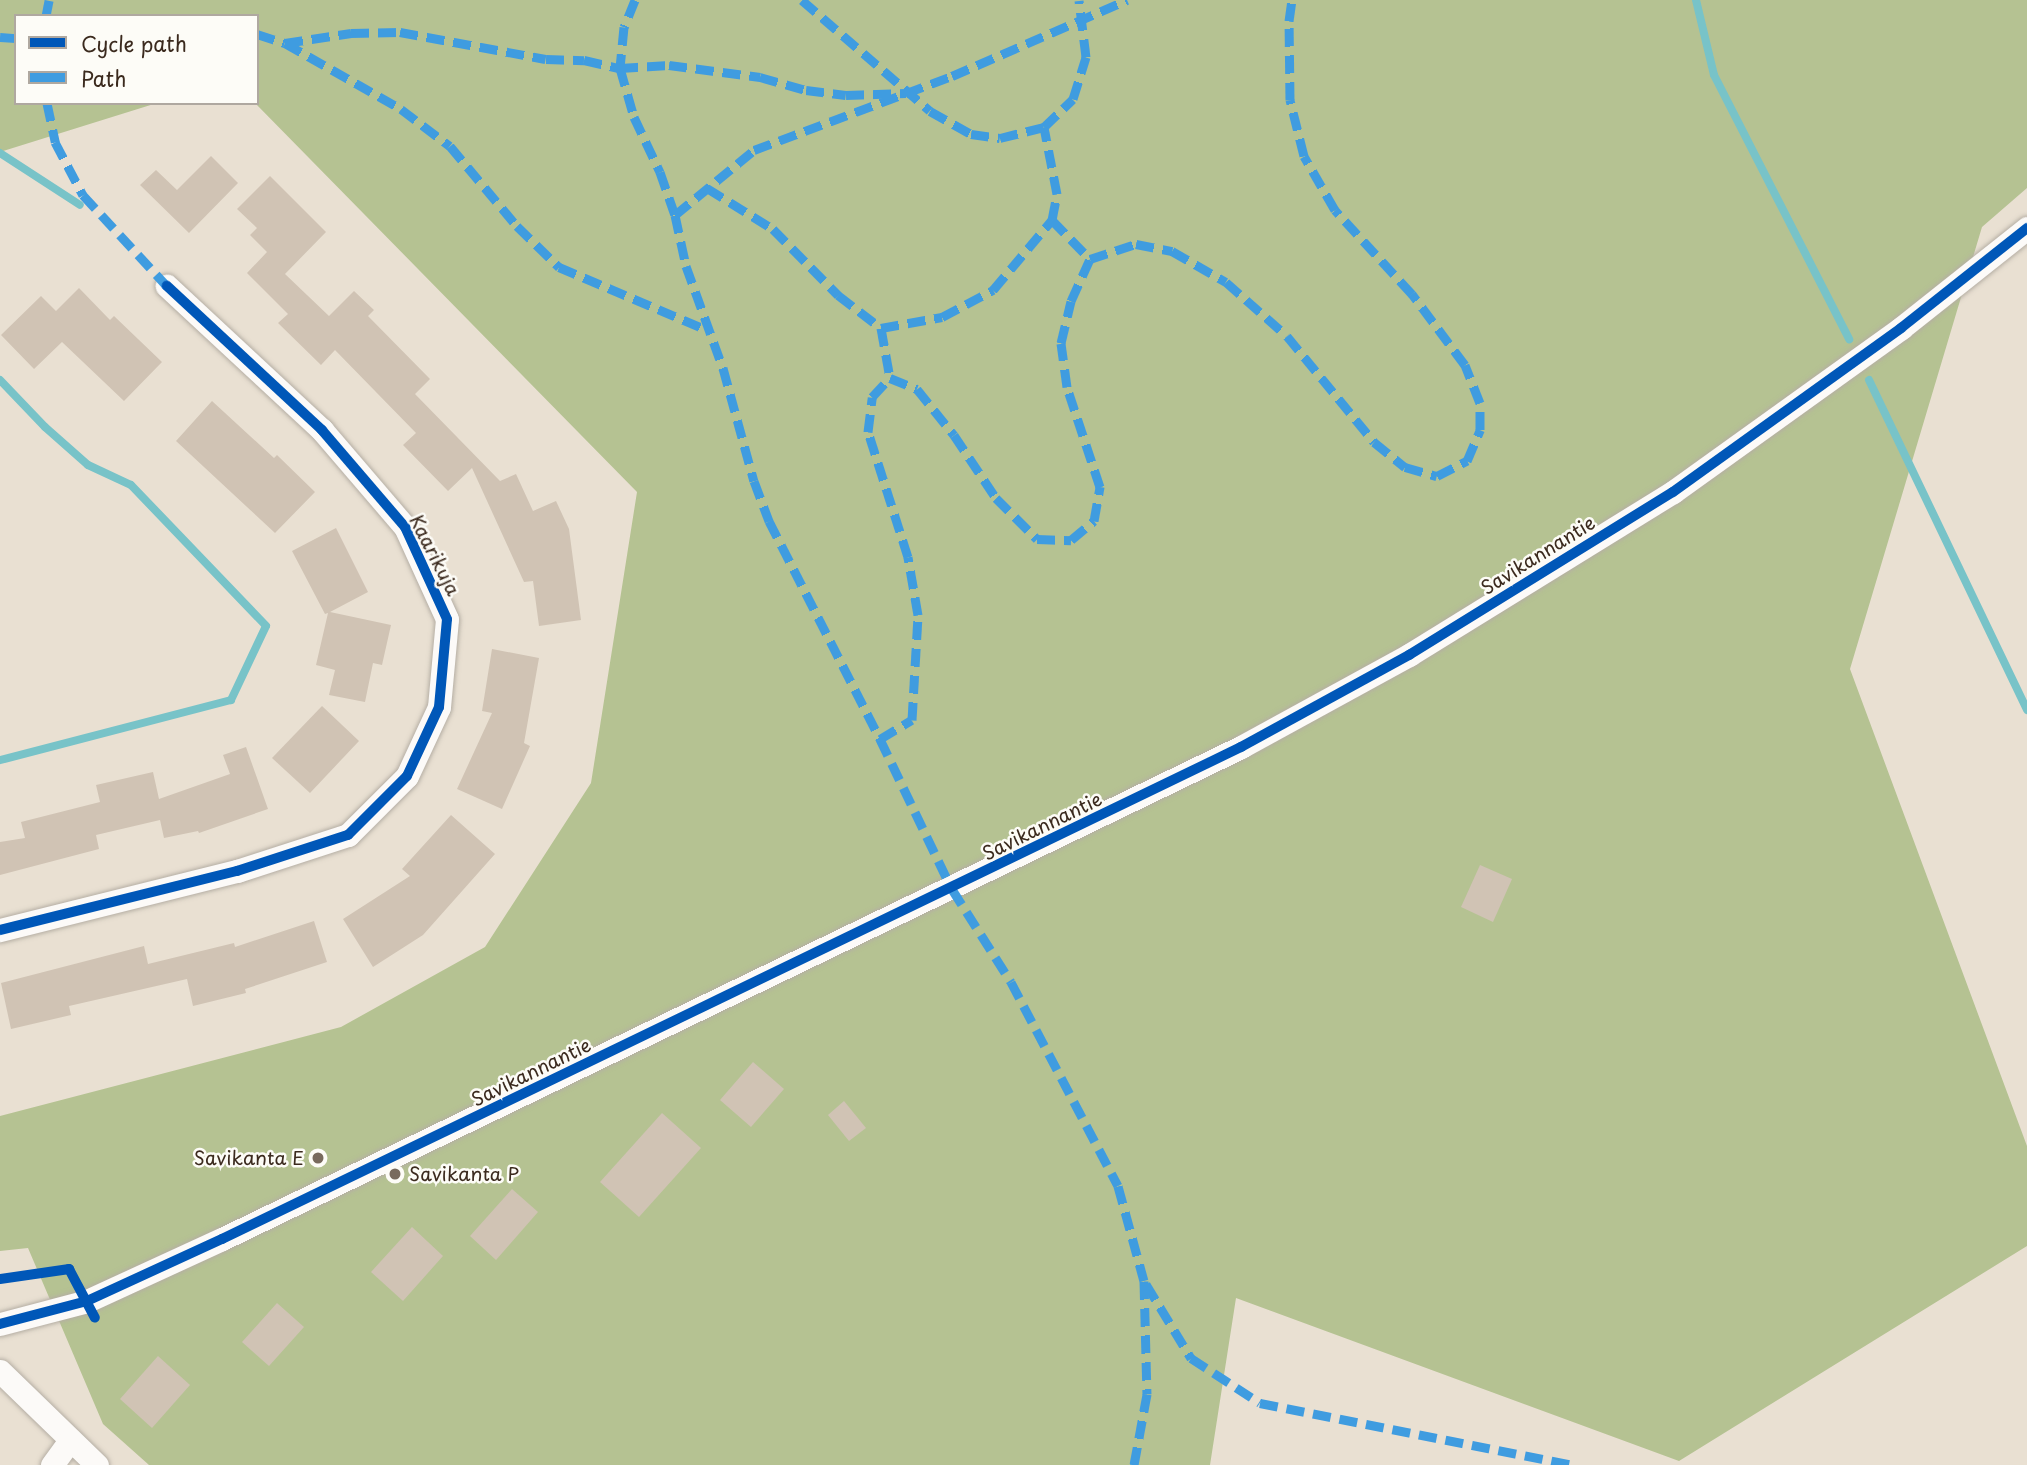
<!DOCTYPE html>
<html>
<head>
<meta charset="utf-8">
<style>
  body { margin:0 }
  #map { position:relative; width:2027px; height:1465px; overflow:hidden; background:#e9e0d2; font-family:"Playpen Sans",sans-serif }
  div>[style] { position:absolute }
  .forest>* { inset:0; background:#b5c292 }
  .stream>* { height:8px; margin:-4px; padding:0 4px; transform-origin:4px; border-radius:4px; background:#78c3c8 }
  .building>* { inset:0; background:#d0c3b4 }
  .roads { filter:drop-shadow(0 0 2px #b5aea4) drop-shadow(0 0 2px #b5aea4) }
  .street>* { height:23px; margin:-11.5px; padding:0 11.5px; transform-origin:11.5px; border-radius:11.5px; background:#fcfaf8 }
  .quiet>* { height:9px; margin-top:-4.5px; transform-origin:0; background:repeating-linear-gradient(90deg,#3f9ce0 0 18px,transparent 0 27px) }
  .cycleway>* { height:10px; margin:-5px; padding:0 5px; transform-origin:5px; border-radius:5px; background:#0057b8 }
  .dots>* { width:19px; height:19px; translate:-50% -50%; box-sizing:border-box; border:4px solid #fdfcf7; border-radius:50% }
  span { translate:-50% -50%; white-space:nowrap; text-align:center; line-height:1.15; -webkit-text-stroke:5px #fdfcf7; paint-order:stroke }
  .street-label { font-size:19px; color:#3b2a1e }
  .poi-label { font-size:19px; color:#3b2a1e }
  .right { translate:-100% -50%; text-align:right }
  .left { translate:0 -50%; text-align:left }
  .legend { position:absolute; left:14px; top:14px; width:245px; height:91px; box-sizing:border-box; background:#fdfcf7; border:2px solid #afa8a0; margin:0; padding:9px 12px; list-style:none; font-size:21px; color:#3b2a1e }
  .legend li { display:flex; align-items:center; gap:14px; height:35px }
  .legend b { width:35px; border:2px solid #afa8a0 }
</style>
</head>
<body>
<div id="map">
  <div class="forest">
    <div style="clip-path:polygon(0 0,2027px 0,2027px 188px,1982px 227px,1850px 669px,2027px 1146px,2027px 1246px,1679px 1461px,1236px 1298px,1210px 1465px,149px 1465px,103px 1424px,28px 1248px,0 1251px,0 1116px,341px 1027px,485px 947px,591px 783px,637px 492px,255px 103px,257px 16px,16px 16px,16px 103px,157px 103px,0 152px)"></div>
  </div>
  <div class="stream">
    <div style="left:1696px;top:0;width:77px;rotate:76.5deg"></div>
    <div style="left:1714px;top:75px;width:297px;rotate:62.9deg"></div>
    <div style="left:0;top:153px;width:95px;rotate:33deg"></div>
    <div style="left:0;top:380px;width:65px;rotate:46.2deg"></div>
    <div style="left:45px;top:427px;width:57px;rotate:41.5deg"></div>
    <div style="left:88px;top:465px;width:47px;rotate:24.9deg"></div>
    <div style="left:131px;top:485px;width:195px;rotate:46.2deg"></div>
    <div style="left:266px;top:626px;width:82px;rotate:115.3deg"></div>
    <div style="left:231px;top:700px;width:239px;rotate:165.4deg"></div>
    <div style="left:1869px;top:380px;width:366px;rotate:64.4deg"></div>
  </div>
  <div class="building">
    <div style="clip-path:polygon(211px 156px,238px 183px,189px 233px,140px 185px,156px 170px,177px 190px)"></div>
    <div style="clip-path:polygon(270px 176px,326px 232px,285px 274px,329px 316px,354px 291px,374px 310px,368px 316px,430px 379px,415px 394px,500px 481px,516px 474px,533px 511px,556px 501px,569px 529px,581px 620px,539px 626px,533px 581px,524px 582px,472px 468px,448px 491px,403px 445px,416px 433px,335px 350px,321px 365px,278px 323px,288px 314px,247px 273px,267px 252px,250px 235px,257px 228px,237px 209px)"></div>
    <div style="clip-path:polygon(79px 288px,110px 320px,114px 316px,162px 362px,124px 401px,62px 342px,34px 369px,1px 335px,41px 296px,56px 311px)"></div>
    <div style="clip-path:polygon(212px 401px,274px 458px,277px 455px,315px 492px,275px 533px,176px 441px)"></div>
    <div style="clip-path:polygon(336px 528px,368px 592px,330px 612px,391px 625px,382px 665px,373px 663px,365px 702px,329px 695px,335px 670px,316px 665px,328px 613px,325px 614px,292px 551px)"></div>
    <div style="clip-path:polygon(492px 649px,539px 658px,524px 743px,530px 746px,502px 809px,457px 789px,492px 713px,482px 711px)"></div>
    <div style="clip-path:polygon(322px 706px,359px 741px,310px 793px,272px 758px)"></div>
    <div style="clip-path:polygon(246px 747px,268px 809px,199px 833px,198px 831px,164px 838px,160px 820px,96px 835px,99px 849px,0 875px,0 842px,25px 838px,21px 822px,100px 802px,96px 785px,153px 772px,159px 799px,230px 774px,223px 755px)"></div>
    <div style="clip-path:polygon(451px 815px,495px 854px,423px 935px,373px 967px,343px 919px,410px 876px,402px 869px)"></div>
    <div style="clip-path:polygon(1480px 865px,1512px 879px,1493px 922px,1461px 907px)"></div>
    <div style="clip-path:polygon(314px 921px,327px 962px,245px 989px,246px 993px,193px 1006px,187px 979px,69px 1006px,71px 1015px,11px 1029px,1px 983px,144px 946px,148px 964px,234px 943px,235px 947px)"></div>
    <div style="clip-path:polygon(753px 1062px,784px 1089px,751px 1127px,720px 1100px)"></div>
    <div style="clip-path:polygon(844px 1101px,866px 1128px,849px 1141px,828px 1115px)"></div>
    <div style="clip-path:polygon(662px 1113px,701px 1148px,639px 1217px,600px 1182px)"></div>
    <div style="clip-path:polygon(512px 1189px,538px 1212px,496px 1260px,470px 1236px)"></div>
    <div style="clip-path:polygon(412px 1227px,443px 1256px,403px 1301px,371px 1272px)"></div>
    <div style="clip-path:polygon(277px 1303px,304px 1327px,269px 1366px,242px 1342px)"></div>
    <div style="clip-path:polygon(158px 1356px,190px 1385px,152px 1428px,120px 1399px)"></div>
  </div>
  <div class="roads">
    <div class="street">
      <div style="left:0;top:930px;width:244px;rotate:-14deg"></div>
      <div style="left:237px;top:871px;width:117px;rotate:-18deg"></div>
      <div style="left:348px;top:835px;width:83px;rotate:-45deg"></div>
      <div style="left:407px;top:776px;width:76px;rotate:-65.1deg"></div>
      <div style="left:439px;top:707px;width:88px;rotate:-84.8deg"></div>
      <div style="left:447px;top:619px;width:101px;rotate:-114.5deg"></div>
      <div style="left:405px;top:527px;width:128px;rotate:-130.6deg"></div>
      <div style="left:322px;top:430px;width:212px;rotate:-137.1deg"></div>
      <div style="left:0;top:1324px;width:90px;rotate:-14.8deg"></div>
      <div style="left:87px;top:1301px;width:149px;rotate:-24.7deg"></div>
      <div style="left:222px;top:1239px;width:1132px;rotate:-25.77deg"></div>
      <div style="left:1241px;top:747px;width:192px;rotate:-28.7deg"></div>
      <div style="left:1409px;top:655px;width:310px;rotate:-31.7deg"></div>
      <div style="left:1673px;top:492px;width:281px;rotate:-35.7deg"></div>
      <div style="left:1901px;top:328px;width:161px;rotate:-38.4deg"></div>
      <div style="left:0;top:1371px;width:135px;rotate:44.1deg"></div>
      <div style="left:52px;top:1465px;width:31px;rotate:-54deg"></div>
    </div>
  </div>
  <div class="quiet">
    <div style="left:635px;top:0;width:29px;rotate:112deg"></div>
    <div style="left:624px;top:27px;width:41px;rotate:95.6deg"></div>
    <div style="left:620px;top:68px;width:51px;rotate:74.1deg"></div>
    <div style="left:634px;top:117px;width:61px;rotate:64.7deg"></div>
    <div style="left:660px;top:172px;width:46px;rotate:70.8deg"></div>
    <div style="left:675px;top:215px;width:52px;rotate:77.8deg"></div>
    <div style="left:686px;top:266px;width:109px;rotate:70.1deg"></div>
    <div style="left:723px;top:368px;width:117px;rotate:74.7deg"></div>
    <div style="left:754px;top:481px;width:43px;rotate:69.4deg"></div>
    <div style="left:769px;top:521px;width:245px;rotate:63deg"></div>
    <div style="left:880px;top:739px;width:37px;rotate:-31deg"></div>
    <div style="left:912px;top:720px;width:105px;rotate:-86.7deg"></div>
    <div style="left:918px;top:615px;width:59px;rotate:-99.8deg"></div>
    <div style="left:908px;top:557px;width:131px;rotate:-107.7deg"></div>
    <div style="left:868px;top:432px;width:35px;rotate:-83deg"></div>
    <div style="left:872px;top:397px;width:26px;rotate:-47deg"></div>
    <div style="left:890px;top:378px;width:29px;rotate:22deg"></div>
    <div style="left:917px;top:389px;width:59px;rotate:51.2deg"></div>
    <div style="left:954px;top:435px;width:76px;rotate:56.3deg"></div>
    <div style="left:996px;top:498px;width:58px;rotate:45deg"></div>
    <div style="left:1037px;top:539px;width:34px;rotate:2deg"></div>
    <div style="left:1071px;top:540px;width:30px;rotate:-40deg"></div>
    <div style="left:1094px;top:521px;width:35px;rotate:-80deg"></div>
    <div style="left:1100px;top:487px;width:105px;rotate:-108.3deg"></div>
    <div style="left:1067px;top:387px;width:44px;rotate:-97.8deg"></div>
    <div style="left:1061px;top:343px;width:43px;rotate:-76.6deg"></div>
    <div style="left:1071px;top:301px;width:46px;rotate:-65.7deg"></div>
    <div style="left:1090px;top:259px;width:48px;rotate:-18.1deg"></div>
    <div style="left:1136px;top:244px;width:37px;rotate:11deg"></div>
    <div style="left:1172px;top:251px;width:62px;rotate:29.9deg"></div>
    <div style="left:1226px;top:282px;width:81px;rotate:41.5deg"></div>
    <div style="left:1287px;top:336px;width:137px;rotate:50.6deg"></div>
    <div style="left:1374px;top:442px;width:40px;rotate:39deg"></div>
    <div style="left:1405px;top:467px;width:33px;rotate:16deg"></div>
    <div style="left:1437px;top:476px;width:34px;rotate:-27deg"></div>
    <div style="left:1467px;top:461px;width:34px;rotate:-67deg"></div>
    <div style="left:1480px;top:430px;width:27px;rotate:-90deg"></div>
    <div style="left:1480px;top:403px;width:41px;rotate:-111.5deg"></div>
    <div style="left:1465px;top:365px;width:89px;rotate:-126.7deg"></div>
    <div style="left:1412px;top:294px;width:114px;rotate:-132.5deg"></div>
    <div style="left:1335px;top:210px;width:62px;rotate:-119.9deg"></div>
    <div style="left:1304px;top:156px;width:58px;rotate:-104deg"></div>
    <div style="left:1290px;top:100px;width:79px;rotate:-90.7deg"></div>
    <div style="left:1289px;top:21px;width:21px;rotate:-82deg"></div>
    <div style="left:802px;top:0;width:169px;rotate:40.9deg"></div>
    <div style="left:930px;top:111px;width:47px;rotate:29.3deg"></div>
    <div style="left:971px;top:134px;width:29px;rotate:8deg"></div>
    <div style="left:1000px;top:138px;width:45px;rotate:-14deg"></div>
    <div style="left:1044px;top:127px;width:40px;rotate:-44deg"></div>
    <div style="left:1073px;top:99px;width:44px;rotate:-72.8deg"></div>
    <div style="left:1086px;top:57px;width:57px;rotate:-97deg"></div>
    <div style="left:46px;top:16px;width:16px;rotate:-79deg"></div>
    <div style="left:257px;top:34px;width:29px;rotate:18deg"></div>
    <div style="left:285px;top:43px;width:67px;rotate:-8.6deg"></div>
    <div style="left:351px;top:33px;width:49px;rotate:-1.2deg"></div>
    <div style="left:400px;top:32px;width:148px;rotate:10.5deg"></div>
    <div style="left:546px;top:59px;width:38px;rotate:2deg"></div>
    <div style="left:584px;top:60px;width:37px;rotate:13deg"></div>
    <div style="left:620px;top:68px;width:49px;rotate:-3.5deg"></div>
    <div style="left:669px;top:65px;width:92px;rotate:7.5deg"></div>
    <div style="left:760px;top:77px;width:48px;rotate:15.8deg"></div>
    <div style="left:806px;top:90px;width:40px;rotate:7.1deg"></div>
    <div style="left:846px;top:95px;width:60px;rotate:-1.9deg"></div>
    <div style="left:0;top:37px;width:16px;rotate:4deg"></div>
    <div style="left:285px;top:43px;width:133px;rotate:29.6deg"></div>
    <div style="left:401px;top:109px;width:61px;rotate:37.1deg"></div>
    <div style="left:450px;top:146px;width:104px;rotate:50.1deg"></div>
    <div style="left:517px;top:226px;width:59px;rotate:44.3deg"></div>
    <div style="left:559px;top:267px;width:164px;rotate:23deg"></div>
    <div style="left:47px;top:103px;width:40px;rotate:78deg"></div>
    <div style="left:55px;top:142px;width:60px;rotate:62.2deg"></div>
    <div style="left:83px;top:195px;width:124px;rotate:47.3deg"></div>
    <div style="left:707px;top:188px;width:78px;rotate:31.8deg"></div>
    <div style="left:773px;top:229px;width:93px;rotate:45.4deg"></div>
    <div style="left:838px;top:295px;width:54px;rotate:37.5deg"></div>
    <div style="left:881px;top:328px;width:62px;rotate:-10.2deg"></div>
    <div style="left:942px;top:317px;width:58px;rotate:-27.9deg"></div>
    <div style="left:993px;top:290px;width:92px;rotate:-49.9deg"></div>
    <div style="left:1052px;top:220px;width:26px;rotate:-79deg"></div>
    <div style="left:1057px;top:194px;width:68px;rotate:-101deg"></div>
    <div style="left:675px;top:215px;width:102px;rotate:-39.4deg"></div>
    <div style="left:754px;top:150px;width:211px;rotate:-20.5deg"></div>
    <div style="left:952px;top:76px;width:191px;rotate:-23.5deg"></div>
    <div style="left:1052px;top:220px;width:54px;rotate:45.7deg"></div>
    <div style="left:881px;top:328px;width:51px;rotate:79.8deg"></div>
    <div style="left:880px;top:739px;width:166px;rotate:64.4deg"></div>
    <div style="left:952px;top:889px;width:110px;rotate:57.6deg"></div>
    <div style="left:1011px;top:982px;width:230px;rotate:62.3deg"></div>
    <div style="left:1118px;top:1186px;width:98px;rotate:74.7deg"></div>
    <div style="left:1144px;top:1281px;width:113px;rotate:88.5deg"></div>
    <div style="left:1147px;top:1394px;width:72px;rotate:100.4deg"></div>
    <div style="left:1146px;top:1284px;width:87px;rotate:58.7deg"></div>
    <div style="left:1191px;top:1358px;width:82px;rotate:33.1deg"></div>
    <div style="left:1260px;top:1403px;width:319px;rotate:11.2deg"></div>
  </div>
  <div class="cycleway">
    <div style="left:0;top:930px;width:244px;rotate:-14deg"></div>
    <div style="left:237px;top:871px;width:117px;rotate:-18deg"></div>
    <div style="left:348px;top:835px;width:83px;rotate:-45deg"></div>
    <div style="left:407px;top:776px;width:76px;rotate:-65.1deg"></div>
    <div style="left:439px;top:707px;width:88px;rotate:-84.8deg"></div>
    <div style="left:447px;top:619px;width:101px;rotate:-114.5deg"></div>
    <div style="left:405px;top:527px;width:128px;rotate:-130.6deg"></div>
    <div style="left:322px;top:430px;width:212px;rotate:-137.1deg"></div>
    <div style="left:0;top:1279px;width:70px;rotate:-8.2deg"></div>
    <div style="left:69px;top:1269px;width:55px;rotate:62deg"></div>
    <div style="left:0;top:1324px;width:90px;rotate:-14.8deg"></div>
    <div style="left:87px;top:1301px;width:149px;rotate:-24.7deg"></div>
    <div style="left:222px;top:1239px;width:1132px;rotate:-25.77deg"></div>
    <div style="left:1241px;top:747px;width:192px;rotate:-28.7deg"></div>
    <div style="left:1409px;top:655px;width:310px;rotate:-31.7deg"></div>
    <div style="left:1673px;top:492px;width:281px;rotate:-35.7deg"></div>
    <div style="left:1901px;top:328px;width:161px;rotate:-38.4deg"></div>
  </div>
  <div class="dots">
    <div style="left:318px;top:1158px;background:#786a5d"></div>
    <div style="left:395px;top:1174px;background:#786a5d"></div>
  </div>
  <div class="street-label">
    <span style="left:435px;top:555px;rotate:63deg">Kaarikuja</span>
    <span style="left:1538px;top:555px;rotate:-32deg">Savikannantie</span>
    <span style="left:1042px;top:826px;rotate:-26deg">Savikannantie</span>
    <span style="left:531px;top:1072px;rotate:-26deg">Savikannantie</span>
  </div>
  <div class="poi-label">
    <span class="right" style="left:304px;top:1158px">Savikanta E</span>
    <span class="left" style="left:409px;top:1174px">Savikanta P</span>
  </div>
  <ul class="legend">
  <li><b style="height:9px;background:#0057b8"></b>Cycle path</li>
  <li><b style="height:9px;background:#3f9ce0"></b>Path</li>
  </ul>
</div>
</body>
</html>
